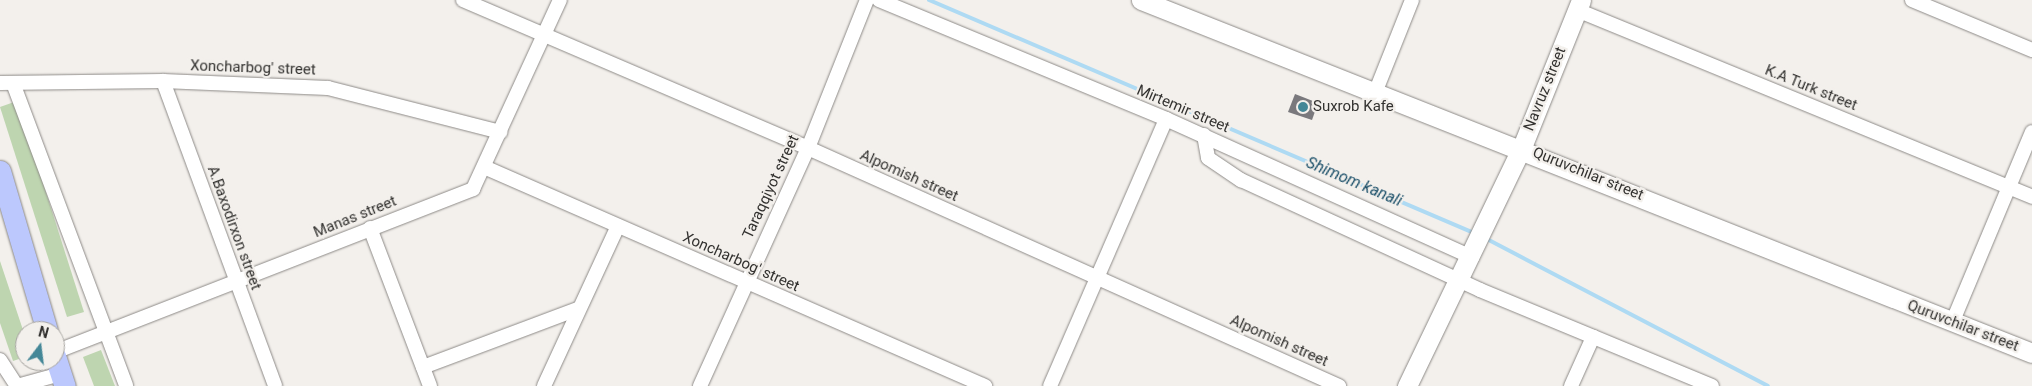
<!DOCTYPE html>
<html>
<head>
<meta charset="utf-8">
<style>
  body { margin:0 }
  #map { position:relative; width:2032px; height:386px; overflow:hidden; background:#f3f0ec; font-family:Roboto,sans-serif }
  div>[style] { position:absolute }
  .green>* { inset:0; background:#bed5b0 }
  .stream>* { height:4px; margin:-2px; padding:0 2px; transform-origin:2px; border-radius:2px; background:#aedaf3 }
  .building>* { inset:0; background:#7a797d }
  .roads { filter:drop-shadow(0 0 1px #8d8a87) drop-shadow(0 0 1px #8d8a87) }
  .street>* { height:14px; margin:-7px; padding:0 7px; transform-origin:7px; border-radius:7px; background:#fff }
  .secondary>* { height:19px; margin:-9.5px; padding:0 9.5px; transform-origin:9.5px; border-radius:9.5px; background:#fff }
  .primary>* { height:21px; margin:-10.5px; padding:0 10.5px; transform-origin:10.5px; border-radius:10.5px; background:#bcc8fd }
  .dots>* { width:14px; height:14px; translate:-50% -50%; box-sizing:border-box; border:2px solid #f3f0ec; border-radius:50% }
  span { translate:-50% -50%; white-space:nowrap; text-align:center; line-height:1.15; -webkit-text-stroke:4.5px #f3f0ec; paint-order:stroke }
  .street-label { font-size:15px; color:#32312f }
  .poi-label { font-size:15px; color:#32312f }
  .left { translate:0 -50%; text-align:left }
  .water-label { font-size:16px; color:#194e68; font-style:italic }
  .north { position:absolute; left:15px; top:321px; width:50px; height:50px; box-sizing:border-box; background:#f3f0ec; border:1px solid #a6a4a0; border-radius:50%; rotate:15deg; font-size:14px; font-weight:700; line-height:20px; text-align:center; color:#32312f }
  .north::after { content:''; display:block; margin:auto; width:18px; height:22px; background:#448797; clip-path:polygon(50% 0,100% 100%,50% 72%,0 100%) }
</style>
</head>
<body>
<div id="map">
  <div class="green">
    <div style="clip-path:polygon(17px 101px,84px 312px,67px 317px,0 107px)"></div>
    <div style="clip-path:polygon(0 261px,25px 336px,25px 357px,13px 361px,0 323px)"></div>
    <div style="clip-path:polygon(101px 350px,115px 386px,94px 386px,83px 357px)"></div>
  </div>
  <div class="stream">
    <div style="left:929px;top:0;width:593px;rotate:23.15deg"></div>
    <div style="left:1485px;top:238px;width:319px;rotate:27.6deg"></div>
  </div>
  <div class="building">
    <div style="clip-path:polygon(1295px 94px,1318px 103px,1312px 120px,1288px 112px)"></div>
  </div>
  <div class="roads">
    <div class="street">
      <div style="left:463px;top:0;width:375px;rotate:23.2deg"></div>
      <div style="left:808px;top:148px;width:582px;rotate:24.14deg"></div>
      <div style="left:879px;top:0;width:311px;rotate:22.5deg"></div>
      <div style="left:1166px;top:119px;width:336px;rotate:24.3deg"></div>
      <div style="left:1912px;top:0;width:130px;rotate:22.6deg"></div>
      <div style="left:1577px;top:10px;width:492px;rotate:22.3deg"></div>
      <div style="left:163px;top:81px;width:325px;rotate:69.8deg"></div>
      <div style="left:0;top:83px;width:163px;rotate:-0.7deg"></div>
      <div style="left:163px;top:81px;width:165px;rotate:2.4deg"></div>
      <div style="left:328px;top:88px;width:178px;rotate:14.3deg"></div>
      <div style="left:13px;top:83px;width:323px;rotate:69.5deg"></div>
      <div style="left:1375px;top:93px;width:100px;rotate:-68.3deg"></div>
      <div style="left:1204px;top:135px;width:23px;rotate:80deg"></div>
      <div style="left:1208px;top:158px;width:40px;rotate:34deg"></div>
      <div style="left:1241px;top:180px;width:263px;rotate:24.7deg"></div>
      <div style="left:1480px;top:290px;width:251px;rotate:22.5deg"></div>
      <div style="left:484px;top:167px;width:547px;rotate:23.61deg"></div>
      <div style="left:370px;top:228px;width:169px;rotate:69.2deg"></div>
      <div style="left:1952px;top:323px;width:207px;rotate:-67.3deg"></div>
      <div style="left:55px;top:352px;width:449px;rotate:-21.3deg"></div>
      <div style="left:473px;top:189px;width:208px;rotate:-65.3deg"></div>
      <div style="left:0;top:360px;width:31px;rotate:57deg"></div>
      <div style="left:423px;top:367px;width:165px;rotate:-20.6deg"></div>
      <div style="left:17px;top:386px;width:46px;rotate:-15.3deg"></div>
      <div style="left:544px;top:386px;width:176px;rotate:-65.2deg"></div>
      <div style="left:700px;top:386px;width:261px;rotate:-65.6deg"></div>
      <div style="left:808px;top:148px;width:159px;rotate:-68.3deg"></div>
      <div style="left:1050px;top:386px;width:291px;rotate:-66.5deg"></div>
      <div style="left:1571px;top:386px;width:54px;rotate:-65.8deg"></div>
    </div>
    <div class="secondary">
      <div style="left:1141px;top:0;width:958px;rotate:21.61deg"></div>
      <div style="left:1407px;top:386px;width:265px;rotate:-64.3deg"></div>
      <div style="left:1522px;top:147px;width:158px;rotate:-68.1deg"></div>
    </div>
    <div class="primary">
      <div style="left:0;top:171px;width:167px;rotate:73.6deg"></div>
      <div style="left:55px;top:356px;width:32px;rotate:72deg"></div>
    </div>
  </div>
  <div class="dots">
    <div style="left:1303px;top:107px;background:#448797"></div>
  </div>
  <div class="street-label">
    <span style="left:253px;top:68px;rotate:2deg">Xoncharbog' street</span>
    <span style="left:1811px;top:88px;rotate:22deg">K.A Turk street</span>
    <span style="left:1545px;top:89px;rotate:-68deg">Navruz street</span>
    <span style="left:1183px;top:109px;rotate:23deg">Mirtemir street</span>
    <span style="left:1588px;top:174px;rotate:22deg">Quruvchilar street</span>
    <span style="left:909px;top:176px;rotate:24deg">Alpomish street</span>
    <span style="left:771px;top:187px;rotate:-65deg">Taraqqiyot street</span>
    <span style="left:355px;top:217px;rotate:-22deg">Manas street</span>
    <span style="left:234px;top:228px;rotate:70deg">A.Baxodirxon street</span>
    <span style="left:741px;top:262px;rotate:24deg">Xoncharbog' street</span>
    <span style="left:1963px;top:326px;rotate:21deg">Quruvchilar street</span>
    <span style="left:1279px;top:341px;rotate:24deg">Alpomish street</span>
  </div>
  <div class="poi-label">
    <span class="left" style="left:1313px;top:107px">Suxrob Kafe</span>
  </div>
  <div class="water-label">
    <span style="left:1354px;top:182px;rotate:23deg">Shimom kanali</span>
  </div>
  <div class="north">N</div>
</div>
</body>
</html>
